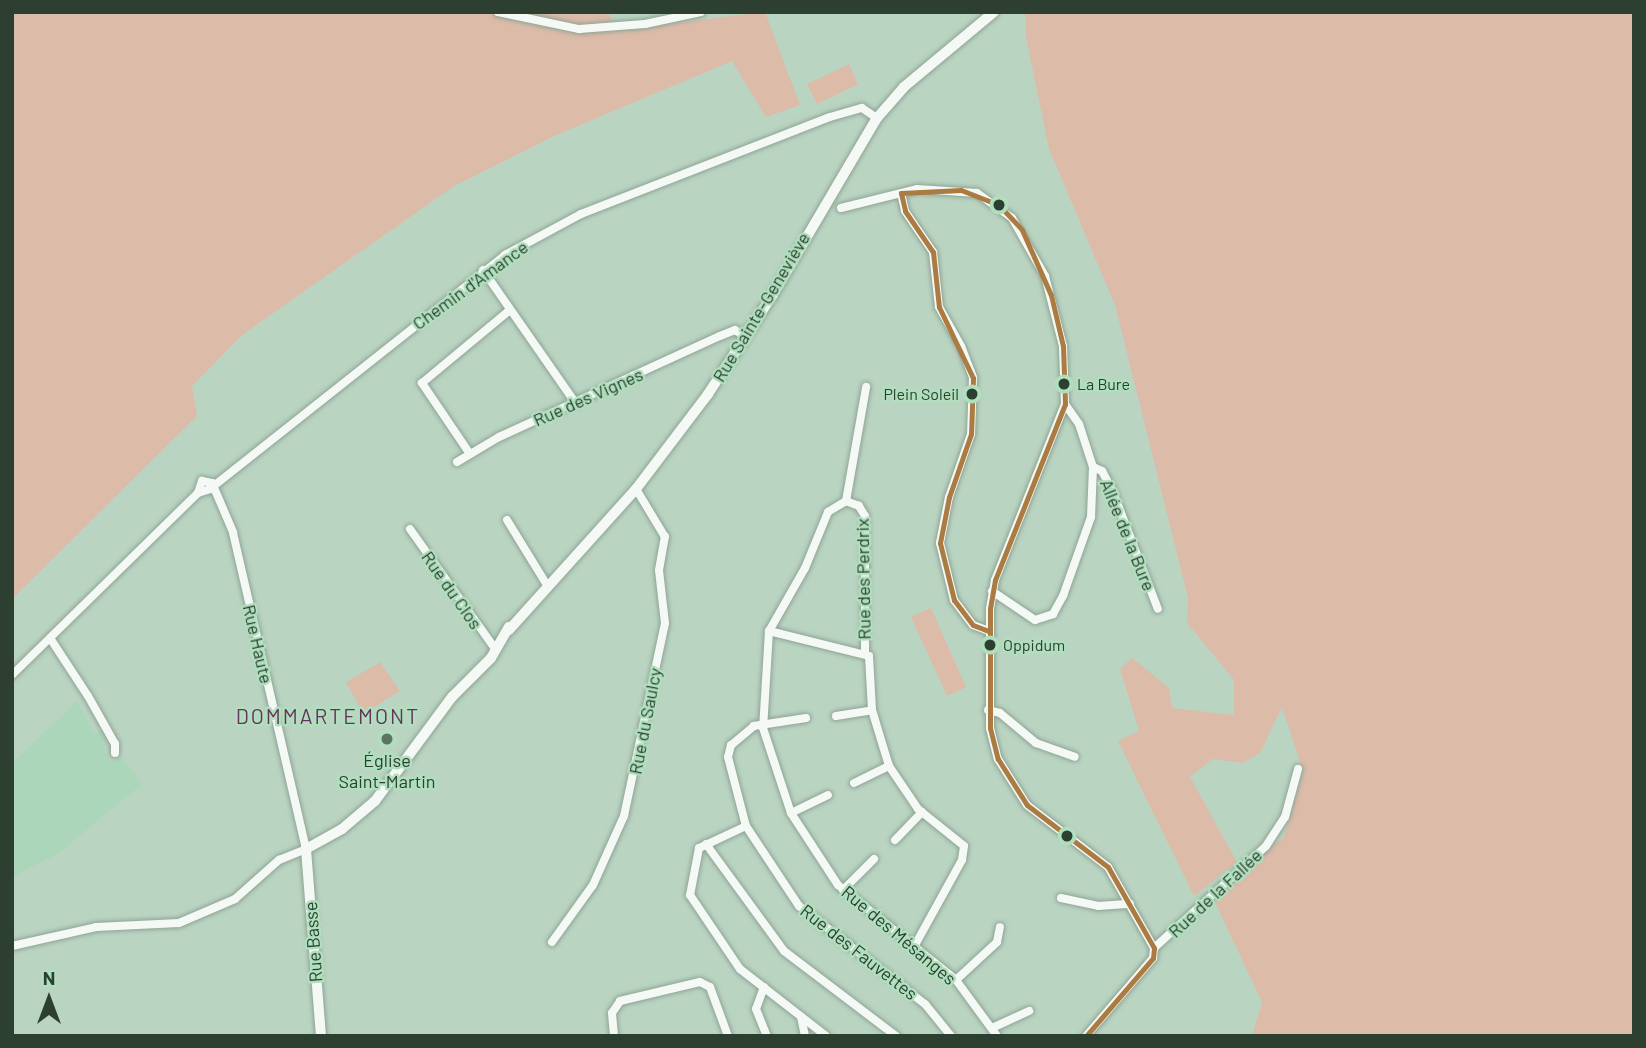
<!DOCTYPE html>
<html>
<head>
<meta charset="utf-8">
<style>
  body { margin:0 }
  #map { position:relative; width:1646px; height:1048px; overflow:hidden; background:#bad4c2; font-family:Barlow,sans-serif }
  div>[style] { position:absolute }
  .built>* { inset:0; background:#acd6b9 }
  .green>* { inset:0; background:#dcbba9 }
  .roads { filter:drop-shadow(0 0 2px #8fa495) drop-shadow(0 0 2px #8fa495) }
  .minor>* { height:8px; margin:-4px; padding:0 4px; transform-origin:4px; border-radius:4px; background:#f5f9f6 }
  .tertiary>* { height:10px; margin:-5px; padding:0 5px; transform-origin:5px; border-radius:5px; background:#f5f9f6 }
  .bus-1>* { height:5px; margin:-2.5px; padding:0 2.5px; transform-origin:2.5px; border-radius:2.5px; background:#ab7b41 }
  .dots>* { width:19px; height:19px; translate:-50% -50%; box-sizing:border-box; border:4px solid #b0dfbd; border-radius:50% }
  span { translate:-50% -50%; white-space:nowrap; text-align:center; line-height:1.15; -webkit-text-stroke:5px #b0dfbd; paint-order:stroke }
  .bus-label { font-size:16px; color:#2c3f31 }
  .left { translate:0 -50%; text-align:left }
  .right { translate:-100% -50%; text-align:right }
  .street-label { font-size:18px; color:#2c3f31 }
  .poi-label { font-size:18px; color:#2c3f31 }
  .quarter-label { font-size:21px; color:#68325f; letter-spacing:2px }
  .frame { position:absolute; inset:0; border:14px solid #2c3f31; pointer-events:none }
  .north { position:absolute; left:14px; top:964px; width:70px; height:70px; -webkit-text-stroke:5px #b0dfbd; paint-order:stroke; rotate:0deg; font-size:19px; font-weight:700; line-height:28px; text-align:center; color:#2c3f31 }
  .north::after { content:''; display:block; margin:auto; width:24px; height:32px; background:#2c3f31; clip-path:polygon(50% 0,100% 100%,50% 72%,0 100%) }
</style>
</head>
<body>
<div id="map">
  <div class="built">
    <div style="clip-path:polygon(77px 701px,95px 735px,101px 731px,108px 741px,103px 750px,111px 763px,121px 756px,142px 784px,59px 853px,12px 877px,12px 763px)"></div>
  </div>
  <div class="green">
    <div style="clip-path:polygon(12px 12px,608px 12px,617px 30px,765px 12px,800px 105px,766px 117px,732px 61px,554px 136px,454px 186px,242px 335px,192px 386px,197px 416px,12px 599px)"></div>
    <div style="clip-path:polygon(1025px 12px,1634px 12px,1634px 1036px,1252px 1036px,1262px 1002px,1211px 894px,1284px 837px,1303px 771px,1282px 707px,1260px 753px,1243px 763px,1212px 759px,1190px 777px,1237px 862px,1194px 896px,1118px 741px,1139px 731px,1120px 669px,1132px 658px,1169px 688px,1172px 708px,1234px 715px,1234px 680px,1187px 623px,1188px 598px,1115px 305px,1049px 149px,1026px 37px)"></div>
    <div style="clip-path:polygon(849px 64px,858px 84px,817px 104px,807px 84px)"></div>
    <div style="clip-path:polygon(931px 608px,966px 687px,947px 696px,911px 617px)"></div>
    <div style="clip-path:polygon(380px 662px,400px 691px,363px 714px,346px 682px)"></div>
  </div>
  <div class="roads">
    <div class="minor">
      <div style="left:498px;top:12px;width:83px;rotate:11.9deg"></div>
      <div style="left:579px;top:29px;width:66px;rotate:-4.3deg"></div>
      <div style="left:645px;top:24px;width:57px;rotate:-12.1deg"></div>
      <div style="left:901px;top:193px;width:18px;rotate:77deg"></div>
      <div style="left:905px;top:211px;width:50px;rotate:55.7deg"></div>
      <div style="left:933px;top:252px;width:55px;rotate:83.8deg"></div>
      <div style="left:939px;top:307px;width:45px;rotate:60.6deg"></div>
      <div style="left:961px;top:346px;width:34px;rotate:69deg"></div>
      <div style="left:973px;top:378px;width:56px;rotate:92deg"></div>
      <div style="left:971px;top:434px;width:67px;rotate:109.2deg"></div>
      <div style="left:949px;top:497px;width:47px;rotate:101.1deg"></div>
      <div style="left:940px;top:543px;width:59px;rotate:76.2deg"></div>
      <div style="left:954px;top:600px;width:31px;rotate:53deg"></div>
      <div style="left:973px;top:625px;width:17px;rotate:21deg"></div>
      <div style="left:841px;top:208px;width:78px;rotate:-14deg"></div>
      <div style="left:917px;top:189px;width:60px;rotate:3.8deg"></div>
      <div style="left:977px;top:193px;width:43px;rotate:35.5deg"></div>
      <div style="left:1012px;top:218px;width:67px;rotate:60.4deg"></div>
      <div style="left:1045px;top:276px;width:72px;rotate:75.6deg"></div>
      <div style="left:1063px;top:346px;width:58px;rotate:88deg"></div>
      <div style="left:1065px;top:404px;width:189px;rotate:111.7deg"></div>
      <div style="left:995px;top:580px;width:29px;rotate:100deg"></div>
      <div style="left:990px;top:609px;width:119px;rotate:90deg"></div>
      <div style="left:990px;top:728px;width:32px;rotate:76deg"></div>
      <div style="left:998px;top:759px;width:54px;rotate:57.8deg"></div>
      <div style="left:1027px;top:805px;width:102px;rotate:37.4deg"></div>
      <div style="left:1108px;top:867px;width:93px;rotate:60.4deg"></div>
      <div style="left:483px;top:270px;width:163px;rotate:55.2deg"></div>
      <div style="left:470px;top:454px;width:86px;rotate:-124.1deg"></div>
      <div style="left:422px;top:383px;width:114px;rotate:-39.7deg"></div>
      <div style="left:457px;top:462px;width:49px;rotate:-30.8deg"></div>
      <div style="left:499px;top:437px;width:243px;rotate:-24.6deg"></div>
      <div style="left:720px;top:336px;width:16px;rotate:-22deg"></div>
      <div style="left:735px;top:330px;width:9px;rotate:32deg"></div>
      <div style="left:1093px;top:467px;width:10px;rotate:24deg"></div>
      <div style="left:1102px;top:471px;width:24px;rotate:62deg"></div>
      <div style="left:1113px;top:492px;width:125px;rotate:69deg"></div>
      <div style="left:198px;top:493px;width:13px;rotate:-72deg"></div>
      <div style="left:202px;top:481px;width:10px;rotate:11deg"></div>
      <div style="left:846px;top:501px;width:116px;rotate:-80deg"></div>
      <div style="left:507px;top:520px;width:76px;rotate:58.4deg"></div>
      <div style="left:410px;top:529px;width:148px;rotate:54.6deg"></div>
      <div style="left:992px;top:591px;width:52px;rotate:34deg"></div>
      <div style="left:1035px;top:620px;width:19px;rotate:-18deg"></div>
      <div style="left:1053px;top:614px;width:21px;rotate:-61deg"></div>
      <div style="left:1063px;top:596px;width:84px;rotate:-70.5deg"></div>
      <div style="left:1091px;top:517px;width:50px;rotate:-87.7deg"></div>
      <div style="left:1093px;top:467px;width:45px;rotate:-108deg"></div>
      <div style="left:1079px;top:424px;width:24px;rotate:-125deg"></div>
      <div style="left:769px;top:631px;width:103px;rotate:14deg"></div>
      <div style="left:869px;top:656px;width:54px;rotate:86.8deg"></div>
      <div style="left:872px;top:710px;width:59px;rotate:73.1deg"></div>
      <div style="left:889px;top:766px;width:52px;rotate:56deg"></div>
      <div style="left:918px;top:809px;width:59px;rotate:38.8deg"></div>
      <div style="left:964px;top:846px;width:14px;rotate:98deg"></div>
      <div style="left:962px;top:860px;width:97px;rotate:118.9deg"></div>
      <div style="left:50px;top:638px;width:69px;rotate:56.8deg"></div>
      <div style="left:88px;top:696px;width:55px;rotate:60.6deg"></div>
      <div style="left:115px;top:744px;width:9px;rotate:90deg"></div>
      <div style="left:865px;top:654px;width:138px;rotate:-90deg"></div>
      <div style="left:865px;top:516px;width:12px;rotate:-121deg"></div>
      <div style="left:859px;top:506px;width:14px;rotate:-159deg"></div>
      <div style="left:846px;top:501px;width:21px;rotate:149deg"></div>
      <div style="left:828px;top:512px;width:61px;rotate:112.3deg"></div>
      <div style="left:805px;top:568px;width:73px;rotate:119.7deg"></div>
      <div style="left:769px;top:631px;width:97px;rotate:93.5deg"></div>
      <div style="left:763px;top:728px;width:89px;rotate:71.8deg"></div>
      <div style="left:791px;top:813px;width:86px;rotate:56.9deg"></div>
      <div style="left:838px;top:885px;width:151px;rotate:38.8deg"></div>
      <div style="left:956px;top:980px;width:69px;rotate:53.8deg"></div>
      <div style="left:12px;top:675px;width:260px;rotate:-44.4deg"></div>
      <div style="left:198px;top:493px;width:13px;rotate:-18deg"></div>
      <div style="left:210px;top:489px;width:377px;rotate:-38.4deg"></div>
      <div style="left:505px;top:255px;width:86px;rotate:-28.3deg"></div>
      <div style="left:581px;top:214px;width:267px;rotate:-21.3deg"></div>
      <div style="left:830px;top:117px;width:33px;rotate:-16deg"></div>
      <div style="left:862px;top:108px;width:18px;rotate:34deg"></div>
      <div style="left:988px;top:710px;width:12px;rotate:14deg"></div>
      <div style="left:1000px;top:713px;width:47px;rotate:39.8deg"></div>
      <div style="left:1036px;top:743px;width:41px;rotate:19.7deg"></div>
      <div style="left:836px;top:716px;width:36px;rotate:-9deg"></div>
      <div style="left:806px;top:718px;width:53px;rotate:171.3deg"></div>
      <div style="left:754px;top:726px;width:30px;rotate:140deg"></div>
      <div style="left:731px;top:745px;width:12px;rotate:104deg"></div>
      <div style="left:728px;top:757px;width:71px;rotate:75.4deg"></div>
      <div style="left:746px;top:826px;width:96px;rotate:56.5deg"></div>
      <div style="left:799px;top:906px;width:160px;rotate:37.9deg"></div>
      <div style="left:925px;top:1004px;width:41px;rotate:50.9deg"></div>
      <div style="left:854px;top:783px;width:39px;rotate:-26deg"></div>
      <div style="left:791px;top:813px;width:41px;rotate:-25.9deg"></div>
      <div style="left:746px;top:826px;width:52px;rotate:154.9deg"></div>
      <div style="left:699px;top:848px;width:48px;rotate:100.8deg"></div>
      <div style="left:690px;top:895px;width:89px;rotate:56deg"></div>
      <div style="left:740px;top:969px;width:109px;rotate:37.9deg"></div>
      <div style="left:895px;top:840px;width:39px;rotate:-46deg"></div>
      <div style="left:706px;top:844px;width:132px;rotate:53.9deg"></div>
      <div style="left:784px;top:951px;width:141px;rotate:37.2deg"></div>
      <div style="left:843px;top:890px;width:44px;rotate:-45deg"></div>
      <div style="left:1061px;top:898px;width:38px;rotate:12deg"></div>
      <div style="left:1098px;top:906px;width:32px;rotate:-4deg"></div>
      <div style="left:552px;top:942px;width:70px;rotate:-54.3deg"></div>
      <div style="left:593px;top:885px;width:76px;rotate:-65.8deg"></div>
      <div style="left:624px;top:816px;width:197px;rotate:-78deg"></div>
      <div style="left:665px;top:623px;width:53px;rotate:-96.5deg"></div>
      <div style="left:659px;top:570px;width:34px;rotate:-80deg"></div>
      <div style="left:665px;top:537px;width:56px;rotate:-121.1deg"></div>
      <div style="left:12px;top:946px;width:86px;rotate:-12.7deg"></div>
      <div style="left:96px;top:927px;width:83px;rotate:-2.8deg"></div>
      <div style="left:179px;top:923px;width:61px;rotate:-23.2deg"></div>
      <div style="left:235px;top:899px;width:59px;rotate:-41.6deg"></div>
      <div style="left:279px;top:860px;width:29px;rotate:-22deg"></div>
      <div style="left:306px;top:849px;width:325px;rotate:-103deg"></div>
      <div style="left:233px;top:532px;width:53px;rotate:-113.2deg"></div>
      <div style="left:1154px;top:948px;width:151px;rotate:-42.3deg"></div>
      <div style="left:1266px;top:846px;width:35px;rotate:-57deg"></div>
      <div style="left:1285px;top:817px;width:50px;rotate:-74.8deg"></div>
      <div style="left:956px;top:980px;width:56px;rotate:-42.8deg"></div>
      <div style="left:997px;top:942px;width:15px;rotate:-79deg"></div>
      <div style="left:764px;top:987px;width:23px;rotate:110deg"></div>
      <div style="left:756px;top:1009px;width:29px;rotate:68deg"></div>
      <div style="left:801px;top:1017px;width:19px;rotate:78deg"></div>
      <div style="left:992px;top:1028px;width:41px;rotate:-24.7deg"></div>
      <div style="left:614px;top:1036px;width:23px;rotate:-95deg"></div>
      <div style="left:612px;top:1013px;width:14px;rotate:-56deg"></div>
      <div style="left:620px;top:1001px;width:82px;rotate:-13.4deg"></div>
      <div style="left:700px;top:982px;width:11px;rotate:27deg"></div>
      <div style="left:710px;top:987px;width:52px;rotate:69.8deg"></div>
      <div style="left:1086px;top:1036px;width:103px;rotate:-49.3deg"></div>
      <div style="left:1153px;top:958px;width:10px;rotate:-84deg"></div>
    </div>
    <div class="tertiary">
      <div style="left:509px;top:630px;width:190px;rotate:-48deg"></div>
      <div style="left:636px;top:489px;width:119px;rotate:-52.8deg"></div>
      <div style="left:708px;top:394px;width:117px;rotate:-56.9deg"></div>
      <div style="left:772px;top:296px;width:207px;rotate:-59.5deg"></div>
      <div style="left:877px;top:118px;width:41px;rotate:-48.9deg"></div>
      <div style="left:904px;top:87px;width:117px;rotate:-39.8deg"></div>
      <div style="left:321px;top:1036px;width:188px;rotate:-94.6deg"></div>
      <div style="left:306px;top:849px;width:41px;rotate:-29.1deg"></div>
      <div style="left:342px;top:829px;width:43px;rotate:-40.3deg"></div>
      <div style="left:375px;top:801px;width:129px;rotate:-53.5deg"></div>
      <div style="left:452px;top:697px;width:55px;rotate:-45deg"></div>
      <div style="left:491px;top:658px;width:36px;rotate:-60deg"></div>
    </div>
  </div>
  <div class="bus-1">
    <div style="left:901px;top:193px;width:60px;rotate:-2.9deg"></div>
    <div style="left:961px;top:190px;width:41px;rotate:21.5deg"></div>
    <div style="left:999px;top:205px;width:34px;rotate:47deg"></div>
    <div style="left:1022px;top:230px;width:71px;rotate:66deg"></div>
    <div style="left:1051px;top:295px;width:52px;rotate:76.8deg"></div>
    <div style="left:1063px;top:346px;width:58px;rotate:88deg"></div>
    <div style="left:1065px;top:404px;width:189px;rotate:111.7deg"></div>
    <div style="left:995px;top:580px;width:29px;rotate:100deg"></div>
    <div style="left:990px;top:609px;width:119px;rotate:90deg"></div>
    <div style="left:990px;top:728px;width:32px;rotate:76deg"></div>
    <div style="left:998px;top:759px;width:54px;rotate:57.8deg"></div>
    <div style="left:1027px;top:805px;width:102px;rotate:37.4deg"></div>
    <div style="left:1108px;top:867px;width:93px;rotate:60.4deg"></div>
    <div style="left:901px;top:193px;width:18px;rotate:77deg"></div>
    <div style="left:905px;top:211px;width:50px;rotate:55.7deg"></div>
    <div style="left:933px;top:252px;width:55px;rotate:83.8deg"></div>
    <div style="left:939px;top:307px;width:79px;rotate:64.4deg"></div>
    <div style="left:973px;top:378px;width:56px;rotate:92deg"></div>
    <div style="left:971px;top:434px;width:67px;rotate:109.2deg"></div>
    <div style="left:949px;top:497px;width:47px;rotate:101.1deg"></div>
    <div style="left:940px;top:543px;width:59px;rotate:76.2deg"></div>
    <div style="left:954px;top:600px;width:31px;rotate:53deg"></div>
    <div style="left:973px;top:625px;width:17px;rotate:21deg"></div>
    <div style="left:1086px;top:1036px;width:103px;rotate:-49.3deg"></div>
    <div style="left:1153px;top:958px;width:10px;rotate:-84deg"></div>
  </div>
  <div class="dots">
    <div style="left:999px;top:205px;background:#2c3f31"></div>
    <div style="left:1064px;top:384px;background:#2c3f31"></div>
    <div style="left:972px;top:394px;background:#2c3f31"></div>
    <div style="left:990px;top:645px;background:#2c3f31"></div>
    <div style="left:387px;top:739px;background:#5e7364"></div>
    <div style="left:1067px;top:836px;background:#2c3f31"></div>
  </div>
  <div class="bus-label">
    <span class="left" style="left:1077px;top:384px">La Bure</span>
    <span class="right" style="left:959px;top:394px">Plein Soleil</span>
    <span class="left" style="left:1003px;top:645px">Oppidum</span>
  </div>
  <div class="street-label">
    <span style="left:470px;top:285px;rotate:-36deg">Chemin d'Amance</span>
    <span style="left:761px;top:307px;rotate:-59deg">Rue Sainte-Geneviève</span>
    <span style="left:588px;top:397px;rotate:-24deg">Rue des Vignes</span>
    <span style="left:1128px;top:535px;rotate:68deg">Allée de la Bure</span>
    <span style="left:863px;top:579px;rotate:-91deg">Rue des Perdrix</span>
    <span style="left:452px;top:590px;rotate:55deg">Rue du Clos</span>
    <span style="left:258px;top:644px;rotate:77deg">Rue Haute</span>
    <span style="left:645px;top:721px;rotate:-79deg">Rue du Saulcy</span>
    <span style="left:1215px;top:893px;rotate:-43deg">Rue de la Fallée</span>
    <span style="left:899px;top:935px;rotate:40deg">Rue des Mésanges</span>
    <span style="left:313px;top:942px;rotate:-94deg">Rue Basse</span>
    <span style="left:859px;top:952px;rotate:38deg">Rue des Fauvettes</span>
  </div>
  <div class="poi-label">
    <span style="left:387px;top:771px">Église<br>Saint-Martin</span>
  </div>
  <div class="quarter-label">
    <span style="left:328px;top:716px">DOMMARTEMONT</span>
  </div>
  <div class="frame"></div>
  <div class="north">N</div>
</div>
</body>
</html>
